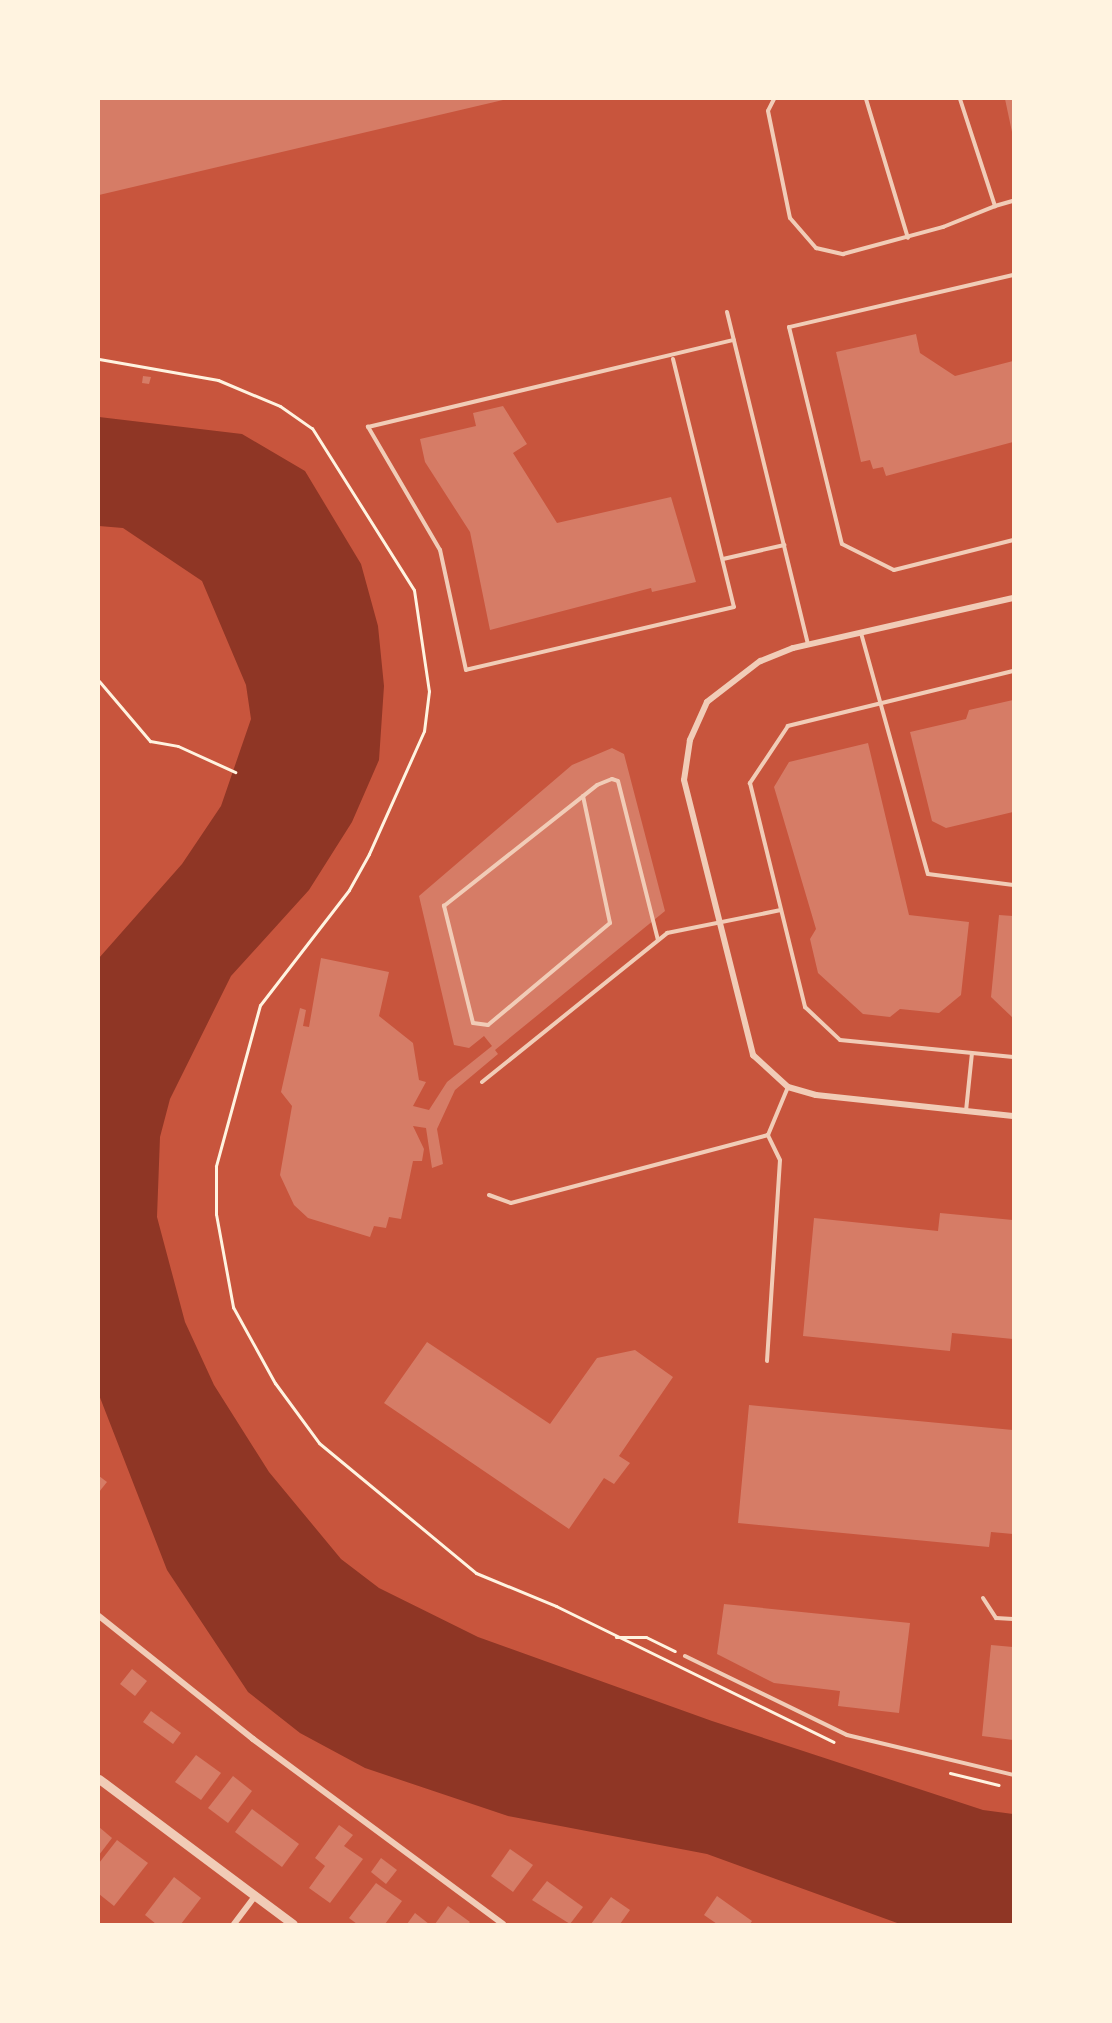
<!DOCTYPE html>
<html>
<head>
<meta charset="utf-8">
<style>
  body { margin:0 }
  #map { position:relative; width:1112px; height:2023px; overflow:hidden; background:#c8553d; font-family:"Exo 2",sans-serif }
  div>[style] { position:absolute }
  .water>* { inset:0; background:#8f3625 }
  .building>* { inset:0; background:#d67c66 }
  .path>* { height:3px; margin:-1.5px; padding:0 1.5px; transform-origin:1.5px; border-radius:1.5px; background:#fff3e0 }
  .service>* { height:4px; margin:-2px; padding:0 2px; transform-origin:2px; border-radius:2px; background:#f1ccb7 }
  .minor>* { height:6px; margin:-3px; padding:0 3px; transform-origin:3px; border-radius:3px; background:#f1ccb7 }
  .tertiary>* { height:9px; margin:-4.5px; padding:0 4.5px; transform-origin:4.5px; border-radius:4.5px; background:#f1ccb7 }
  span { translate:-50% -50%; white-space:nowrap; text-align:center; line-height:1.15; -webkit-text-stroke:5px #fff3e0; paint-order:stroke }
  .frame { position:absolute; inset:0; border:100px solid #fff3e0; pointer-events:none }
</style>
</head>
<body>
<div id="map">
  <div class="water">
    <div style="clip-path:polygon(99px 417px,242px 434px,305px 471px,361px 564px,378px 626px,384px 686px,379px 760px,352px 822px,309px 890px,231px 976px,170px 1099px,160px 1137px,157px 1217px,185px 1322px,214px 1385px,269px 1472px,341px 1559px,379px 1588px,478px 1637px,712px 1721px,983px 1810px,1013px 1814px,1013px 1924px,900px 1924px,707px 1854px,508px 1816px,365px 1768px,300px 1733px,248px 1692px,167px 1570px,99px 1395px,99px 958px,182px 864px,221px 806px,251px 719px,246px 685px,202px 581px,123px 528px,99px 526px)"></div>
  </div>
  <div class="building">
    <div style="clip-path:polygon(99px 99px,503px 99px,503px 100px,99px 195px)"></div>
    <div style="clip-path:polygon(1005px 99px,1013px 99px,1013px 132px,1012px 132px)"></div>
    <div style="clip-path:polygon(916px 334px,920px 353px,955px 376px,1013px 361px,1013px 442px,886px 476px,883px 467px,873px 469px,870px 460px,861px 462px,836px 352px)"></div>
    <div style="clip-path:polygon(143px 376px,151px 377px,149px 384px,142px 383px)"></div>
    <div style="clip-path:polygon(503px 406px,527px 444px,513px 453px,557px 523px,671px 497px,696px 582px,652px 592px,651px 588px,490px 630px,470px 532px,425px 462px,420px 439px,476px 426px,473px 413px)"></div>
    <div style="clip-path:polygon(1013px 700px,1013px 812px,946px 828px,932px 821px,910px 732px,966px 719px,969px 710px)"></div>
    <div style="clip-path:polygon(868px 743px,909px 915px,969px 922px,961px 995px,939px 1013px,900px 1009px,890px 1017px,863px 1014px,818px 973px,810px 939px,816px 929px,774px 787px,789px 762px)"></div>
    <div style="clip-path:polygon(612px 748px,624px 754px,665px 911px,495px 1050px,498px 1054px,455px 1090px,437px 1129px,443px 1164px,432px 1168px,426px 1128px,413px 1126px,424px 1149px,422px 1161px,413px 1161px,401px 1219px,389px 1217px,386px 1228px,374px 1226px,370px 1237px,308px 1218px,294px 1205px,280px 1175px,292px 1106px,281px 1092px,300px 1008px,306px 1010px,303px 1026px,309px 1027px,321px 958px,389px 972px,379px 1016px,413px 1043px,419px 1080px,426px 1082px,413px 1106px,429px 1110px,447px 1082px,492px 1046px,484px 1036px,469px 1048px,454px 1045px,419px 896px,572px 765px)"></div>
    <div style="clip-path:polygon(999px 915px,1013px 916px,1013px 1018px,991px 997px)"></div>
    <div style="clip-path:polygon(940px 1213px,1013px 1220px,1013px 1339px,952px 1333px,950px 1351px,803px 1336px,814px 1218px,938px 1231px)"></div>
    <div style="clip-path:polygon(427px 1342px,550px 1424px,597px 1358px,635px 1350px,673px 1377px,619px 1456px,630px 1463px,614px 1484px,604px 1478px,569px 1529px,384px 1403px)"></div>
    <div style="clip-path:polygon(749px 1405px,1013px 1430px,1013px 1534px,991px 1532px,989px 1547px,738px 1523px)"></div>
    <div style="clip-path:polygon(99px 1476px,107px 1482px,99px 1492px)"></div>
    <div style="clip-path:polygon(724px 1604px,910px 1623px,899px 1713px,838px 1706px,840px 1691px,774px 1683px,717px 1654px)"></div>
    <div style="clip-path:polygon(991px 1645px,1013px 1647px,1013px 1740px,982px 1736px)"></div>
    <div style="clip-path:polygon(132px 1669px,147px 1681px,135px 1696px,120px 1684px)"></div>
    <div style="clip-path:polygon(151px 1711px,181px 1733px,173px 1744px,143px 1722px)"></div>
    <div style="clip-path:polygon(196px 1755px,221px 1773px,201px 1800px,175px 1782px)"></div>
    <div style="clip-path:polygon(233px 1776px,252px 1791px,228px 1823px,208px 1808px)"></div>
    <div style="clip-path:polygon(252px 1809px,299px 1844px,282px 1867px,235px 1832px)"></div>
    <div style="clip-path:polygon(339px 1825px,353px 1835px,344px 1846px,363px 1859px,330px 1903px,309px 1888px,325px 1866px,315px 1858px)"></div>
    <div style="clip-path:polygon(99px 1827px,112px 1838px,99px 1855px)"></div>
    <div style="clip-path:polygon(117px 1840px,148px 1863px,114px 1906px,99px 1894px,99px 1863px)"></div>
    <div style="clip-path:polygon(510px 1849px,533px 1865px,513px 1892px,491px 1876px)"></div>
    <div style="clip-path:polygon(381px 1858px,397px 1870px,386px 1884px,371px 1872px)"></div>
    <div style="clip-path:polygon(174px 1877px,201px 1898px,181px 1924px,156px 1924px,145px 1915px)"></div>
    <div style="clip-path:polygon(547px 1881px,583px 1907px,570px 1924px,532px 1900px)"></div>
    <div style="clip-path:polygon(376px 1883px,402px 1901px,385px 1924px,357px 1924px,349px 1918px)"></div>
    <div style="clip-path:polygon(717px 1896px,752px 1921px,750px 1924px,717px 1924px,704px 1915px)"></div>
    <div style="clip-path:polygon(611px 1897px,630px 1910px,620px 1924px,591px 1924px)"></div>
    <div style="clip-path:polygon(448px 1906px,470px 1922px,468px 1924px,435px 1924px)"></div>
    <div style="clip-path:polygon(415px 1913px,429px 1924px,407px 1924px)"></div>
  </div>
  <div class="path">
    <div style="left:99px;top:359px;width:121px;rotate:10deg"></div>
    <div style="left:218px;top:380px;width:67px;rotate:22.8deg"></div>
    <div style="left:280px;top:406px;width:39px;rotate:35deg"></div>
    <div style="left:312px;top:428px;width:191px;rotate:57.8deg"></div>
    <div style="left:414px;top:590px;width:102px;rotate:81.6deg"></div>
    <div style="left:429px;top:691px;width:40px;rotate:97.1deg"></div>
    <div style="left:424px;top:731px;width:135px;rotate:114.1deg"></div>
    <div style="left:369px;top:854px;width:41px;rotate:119.1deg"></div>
    <div style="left:349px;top:890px;width:145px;rotate:127.7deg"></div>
    <div style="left:260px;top:1005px;width:167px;rotate:105.3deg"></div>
    <div style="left:216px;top:1166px;width:48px;rotate:90deg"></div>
    <div style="left:216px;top:1214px;width:95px;rotate:79.6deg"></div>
    <div style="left:233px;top:1307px;width:87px;rotate:61.1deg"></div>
    <div style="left:275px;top:1383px;width:74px;rotate:53.7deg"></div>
    <div style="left:319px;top:1443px;width:204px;rotate:39.6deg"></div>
    <div style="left:476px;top:1573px;width:87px;rotate:22.4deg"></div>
    <div style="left:556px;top:1606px;width:309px;rotate:26.1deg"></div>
    <div style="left:99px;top:681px;width:79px;rotate:49.6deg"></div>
    <div style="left:150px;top:741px;width:28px;rotate:10deg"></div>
    <div style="left:178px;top:746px;width:63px;rotate:24.5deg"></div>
    <div style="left:616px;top:1637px;width:30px"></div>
    <div style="left:646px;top:1637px;width:32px;rotate:26deg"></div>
    <div style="left:950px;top:1773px;width:50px;rotate:13.8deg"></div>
  </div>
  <div class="service">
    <div style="left:774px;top:99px;width:13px;rotate:117deg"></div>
    <div style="left:768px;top:111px;width:109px;rotate:78.4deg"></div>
    <div style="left:790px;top:218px;width:40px;rotate:49deg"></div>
    <div style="left:816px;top:248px;width:28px;rotate:13deg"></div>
    <div style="left:843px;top:254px;width:104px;rotate:-15.1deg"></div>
    <div style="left:943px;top:227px;width:56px;rotate:-22deg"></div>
    <div style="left:866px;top:99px;width:145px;rotate:73.2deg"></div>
    <div style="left:960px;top:99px;width:113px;rotate:71.9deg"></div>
    <div style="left:995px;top:206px;width:19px;rotate:-16deg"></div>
    <div style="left:1013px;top:275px;width:230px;rotate:166.9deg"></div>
    <div style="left:789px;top:327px;width:223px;rotate:76.3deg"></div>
    <div style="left:842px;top:544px;width:58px;rotate:26.6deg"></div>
    <div style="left:894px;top:570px;width:123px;rotate:-14.1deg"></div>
    <div style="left:727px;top:312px;width:342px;rotate:76.3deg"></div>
    <div style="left:673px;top:359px;width:255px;rotate:76.2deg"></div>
    <div style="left:734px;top:607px;width:275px;rotate:166.8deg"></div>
    <div style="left:466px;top:670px;width:123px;rotate:-102.2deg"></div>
    <div style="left:440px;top:550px;width:143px;rotate:-120.3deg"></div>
    <div style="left:368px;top:427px;width:376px;rotate:-13.4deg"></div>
    <div style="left:723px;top:559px;width:63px;rotate:-12.9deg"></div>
    <div style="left:861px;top:633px;width:250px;rotate:74.5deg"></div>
    <div style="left:928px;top:874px;width:86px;rotate:7.4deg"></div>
    <div style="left:1013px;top:671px;width:232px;rotate:166.3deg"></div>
    <div style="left:788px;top:726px;width:69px;rotate:123.7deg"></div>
    <div style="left:750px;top:783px;width:231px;rotate:76.2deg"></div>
    <div style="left:805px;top:1007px;width:48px;rotate:43.3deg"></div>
    <div style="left:840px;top:1040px;width:174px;rotate:5.6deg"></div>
    <div style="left:583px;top:796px;width:130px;rotate:78deg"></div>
    <div style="left:610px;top:923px;width:159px;rotate:140.1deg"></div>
    <div style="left:488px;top:1025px;width:15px;rotate:-172deg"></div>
    <div style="left:473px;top:1023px;width:121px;rotate:-103.9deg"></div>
    <div style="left:444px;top:906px;width:195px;rotate:-38.3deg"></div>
    <div style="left:597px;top:785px;width:16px;rotate:-22deg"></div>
    <div style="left:612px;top:779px;width:6px;rotate:18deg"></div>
    <div style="left:618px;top:781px;width:164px;rotate:75.9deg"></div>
    <div style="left:482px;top:1082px;width:238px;rotate:-38.8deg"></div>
    <div style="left:667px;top:933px;width:116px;rotate:-11.4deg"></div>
    <div style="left:966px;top:1111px;width:58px;rotate:-84.1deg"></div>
    <div style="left:489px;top:1195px;width:23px;rotate:20deg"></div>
    <div style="left:511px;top:1203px;width:266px;rotate:-14.8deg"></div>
    <div style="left:767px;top:1361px;width:201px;rotate:-86.3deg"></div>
    <div style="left:780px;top:1160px;width:28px;rotate:-116deg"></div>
    <div style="left:768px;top:1135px;width:52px;rotate:-67.4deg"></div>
    <div style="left:983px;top:1598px;width:24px;rotate:57deg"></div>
    <div style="left:996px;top:1618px;width:17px;rotate:3deg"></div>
    <div style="left:685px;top:1656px;width:180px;rotate:26deg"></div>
    <div style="left:847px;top:1735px;width:171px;rotate:13.5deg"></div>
  </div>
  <div class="minor">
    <div style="left:1013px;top:598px;width:226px;rotate:167.2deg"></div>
    <div style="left:793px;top:648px;width:35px;rotate:158deg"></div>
    <div style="left:760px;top:661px;width:67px;rotate:142.3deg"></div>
    <div style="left:707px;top:702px;width:42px;rotate:114.1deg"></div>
    <div style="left:690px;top:740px;width:40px;rotate:98.5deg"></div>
    <div style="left:684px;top:780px;width:284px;rotate:75.9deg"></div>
    <div style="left:753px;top:1055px;width:47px;rotate:42.4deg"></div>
    <div style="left:788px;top:1087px;width:29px;rotate:16deg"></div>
    <div style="left:816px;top:1095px;width:198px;rotate:6.1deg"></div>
    <div style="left:99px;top:1616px;width:197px;rotate:38.6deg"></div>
    <div style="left:253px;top:1739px;width:311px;rotate:36.5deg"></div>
    <div style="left:234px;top:1924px;width:36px;rotate:-53deg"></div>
  </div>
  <div class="tertiary">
    <div style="left:99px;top:1779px;width:242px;rotate:36.8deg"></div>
  </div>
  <div class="frame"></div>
</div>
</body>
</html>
